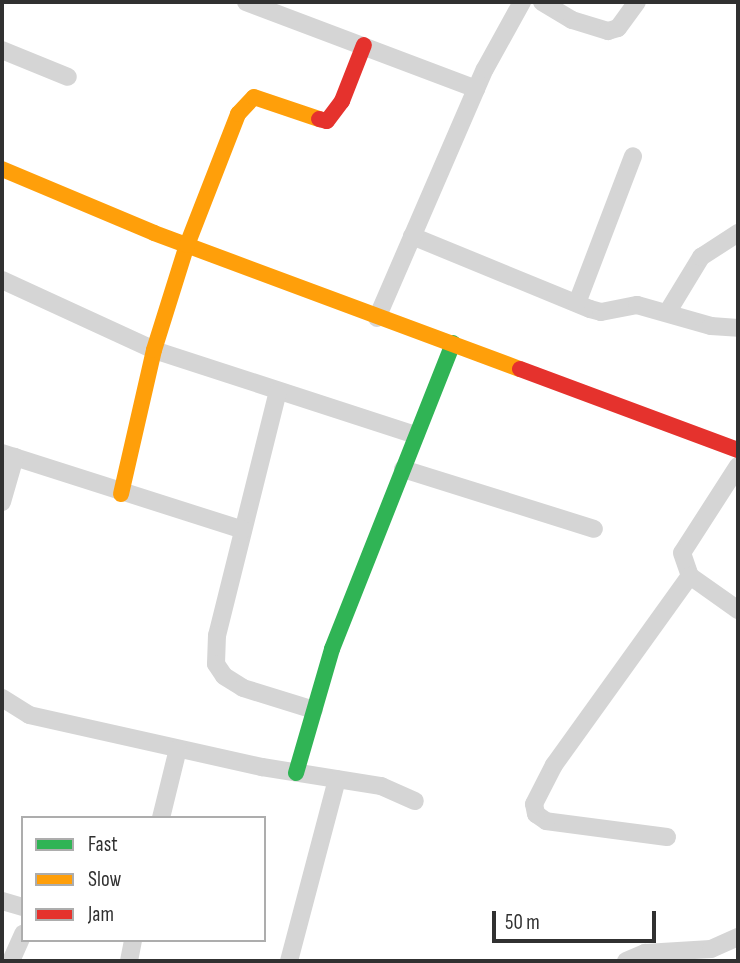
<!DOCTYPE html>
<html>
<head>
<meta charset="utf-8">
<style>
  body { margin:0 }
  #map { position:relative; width:740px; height:963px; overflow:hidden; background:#fff; font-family:"Sofia Sans Condensed",sans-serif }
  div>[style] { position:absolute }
  .street>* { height:18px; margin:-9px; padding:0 9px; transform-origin:9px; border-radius:9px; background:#d5d5d5 }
  .fast>* { height:16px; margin:-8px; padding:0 8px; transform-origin:8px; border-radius:8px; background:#30b455 }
  .slow>* { height:16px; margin:-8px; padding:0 8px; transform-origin:8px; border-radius:8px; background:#ff9f0a }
  .jam>* { height:16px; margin:-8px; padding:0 8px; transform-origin:8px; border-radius:8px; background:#e5322d }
  span { translate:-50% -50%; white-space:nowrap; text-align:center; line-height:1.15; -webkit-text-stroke:7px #fff; paint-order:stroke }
  .frame { position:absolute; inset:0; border:4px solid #313131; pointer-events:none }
  .legend { position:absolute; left:21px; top:816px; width:245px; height:126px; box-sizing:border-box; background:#fff; border:2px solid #adadad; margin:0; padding:9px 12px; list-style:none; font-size:21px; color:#313131 }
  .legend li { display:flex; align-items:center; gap:14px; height:35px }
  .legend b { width:35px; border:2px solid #adadad }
  .scale { position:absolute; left:492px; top:911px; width:164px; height:32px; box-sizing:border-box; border:4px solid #313131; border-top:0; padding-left:9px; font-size:21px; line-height:24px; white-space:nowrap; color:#313131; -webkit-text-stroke:5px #fff; paint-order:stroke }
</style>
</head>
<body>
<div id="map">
  <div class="street">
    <div style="left:246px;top:2px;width:246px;rotate:20.7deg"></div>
    <div style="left:542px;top:2px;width:35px;rotate:31deg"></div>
    <div style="left:572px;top:20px;width:38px;rotate:17deg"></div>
    <div style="left:608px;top:31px;width:10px;rotate:-17deg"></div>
    <div style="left:618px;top:28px;width:32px;rotate:-54deg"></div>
    <div style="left:2px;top:50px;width:71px;rotate:22.2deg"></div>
    <div style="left:412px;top:236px;width:192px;rotate:22.3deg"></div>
    <div style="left:590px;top:309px;width:11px;rotate:15deg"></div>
    <div style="left:601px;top:312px;width:37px;rotate:-11deg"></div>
    <div style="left:637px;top:305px;width:77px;rotate:15.8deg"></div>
    <div style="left:711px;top:326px;width:27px;rotate:4deg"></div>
    <div style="left:2px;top:280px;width:167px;rotate:24.7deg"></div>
    <div style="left:154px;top:350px;width:275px;rotate:18deg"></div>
    <div style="left:577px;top:303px;width:157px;rotate:-69.1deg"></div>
    <div style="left:667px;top:313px;width:66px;rotate:-58.7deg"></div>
    <div style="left:701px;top:257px;width:44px;rotate:-33deg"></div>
    <div style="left:377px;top:318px;width:271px;rotate:-66.6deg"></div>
    <div style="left:485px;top:69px;width:77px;rotate:-61.1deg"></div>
    <div style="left:278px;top:391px;width:252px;rotate:104deg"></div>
    <div style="left:217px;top:635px;width:29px;rotate:92deg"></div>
    <div style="left:216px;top:664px;width:14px;rotate:56deg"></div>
    <div style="left:224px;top:676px;width:22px;rotate:32deg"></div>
    <div style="left:243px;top:688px;width:74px;rotate:17.2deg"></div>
    <div style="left:2px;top:453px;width:253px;rotate:17.7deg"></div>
    <div style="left:738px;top:466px;width:103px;rotate:122.8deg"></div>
    <div style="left:682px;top:553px;width:24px;rotate:71deg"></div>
    <div style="left:690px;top:576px;width:59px;rotate:35.3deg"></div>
    <div style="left:403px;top:469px;width:200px;rotate:17.4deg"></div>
    <div style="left:2px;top:502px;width:47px;rotate:-73.9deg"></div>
    <div style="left:2px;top:698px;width:32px;rotate:32deg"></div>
    <div style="left:29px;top:715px;width:239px;rotate:12.6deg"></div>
    <div style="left:262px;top:767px;width:121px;rotate:9.1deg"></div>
    <div style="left:381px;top:786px;width:37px;rotate:24deg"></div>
    <div style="left:161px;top:818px;width:71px;rotate:-76.2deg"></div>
    <div style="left:667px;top:837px;width:122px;rotate:-172.5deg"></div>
    <div style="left:546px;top:821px;width:12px;rotate:-145deg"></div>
    <div style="left:536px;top:814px;width:10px;rotate:-101deg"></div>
    <div style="left:534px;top:804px;width:44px;rotate:-62.9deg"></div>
    <div style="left:554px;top:765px;width:233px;rotate:-54.3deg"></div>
    <div style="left:2px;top:901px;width:22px;rotate:16deg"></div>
    <div style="left:11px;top:961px;width:30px;rotate:-66deg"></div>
    <div style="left:129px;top:961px;width:21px;rotate:-79deg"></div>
    <div style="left:289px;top:961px;width:188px;rotate:-75.2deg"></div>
    <div style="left:626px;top:961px;width:21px;rotate:-23deg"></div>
    <div style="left:645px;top:953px;width:66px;rotate:-3.5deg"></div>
    <div style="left:711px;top:949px;width:30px;rotate:-24deg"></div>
  </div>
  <div class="fast">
    <div style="left:296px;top:773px;width:129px;rotate:-73.8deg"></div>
    <div style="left:332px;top:649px;width:329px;rotate:-68.4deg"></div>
  </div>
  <div class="slow">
    <div style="left:2px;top:169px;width:165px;rotate:22.8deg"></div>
    <div style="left:154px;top:233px;width:390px;rotate:20.4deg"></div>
    <div style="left:121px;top:494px;width:148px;rotate:-77.1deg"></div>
    <div style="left:154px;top:350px;width:110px;rotate:-72.6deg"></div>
    <div style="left:187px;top:245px;width:141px;rotate:-68.7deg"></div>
    <div style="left:238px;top:114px;width:23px;rotate:-47deg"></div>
    <div style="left:254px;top:97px;width:69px;rotate:18.7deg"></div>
  </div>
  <div class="jam">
    <div style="left:319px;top:119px;width:8px;rotate:14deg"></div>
    <div style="left:327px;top:121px;width:25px;rotate:-53deg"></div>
    <div style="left:342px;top:101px;width:60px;rotate:-68.6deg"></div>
    <div style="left:520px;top:369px;width:233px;rotate:20.4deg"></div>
  </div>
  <div class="frame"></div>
  <ul class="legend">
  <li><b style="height:9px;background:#30b455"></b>Fast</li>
  <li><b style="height:9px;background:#ff9f0a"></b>Slow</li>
  <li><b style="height:9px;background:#e5322d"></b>Jam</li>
  </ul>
  <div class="scale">50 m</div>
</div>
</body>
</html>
